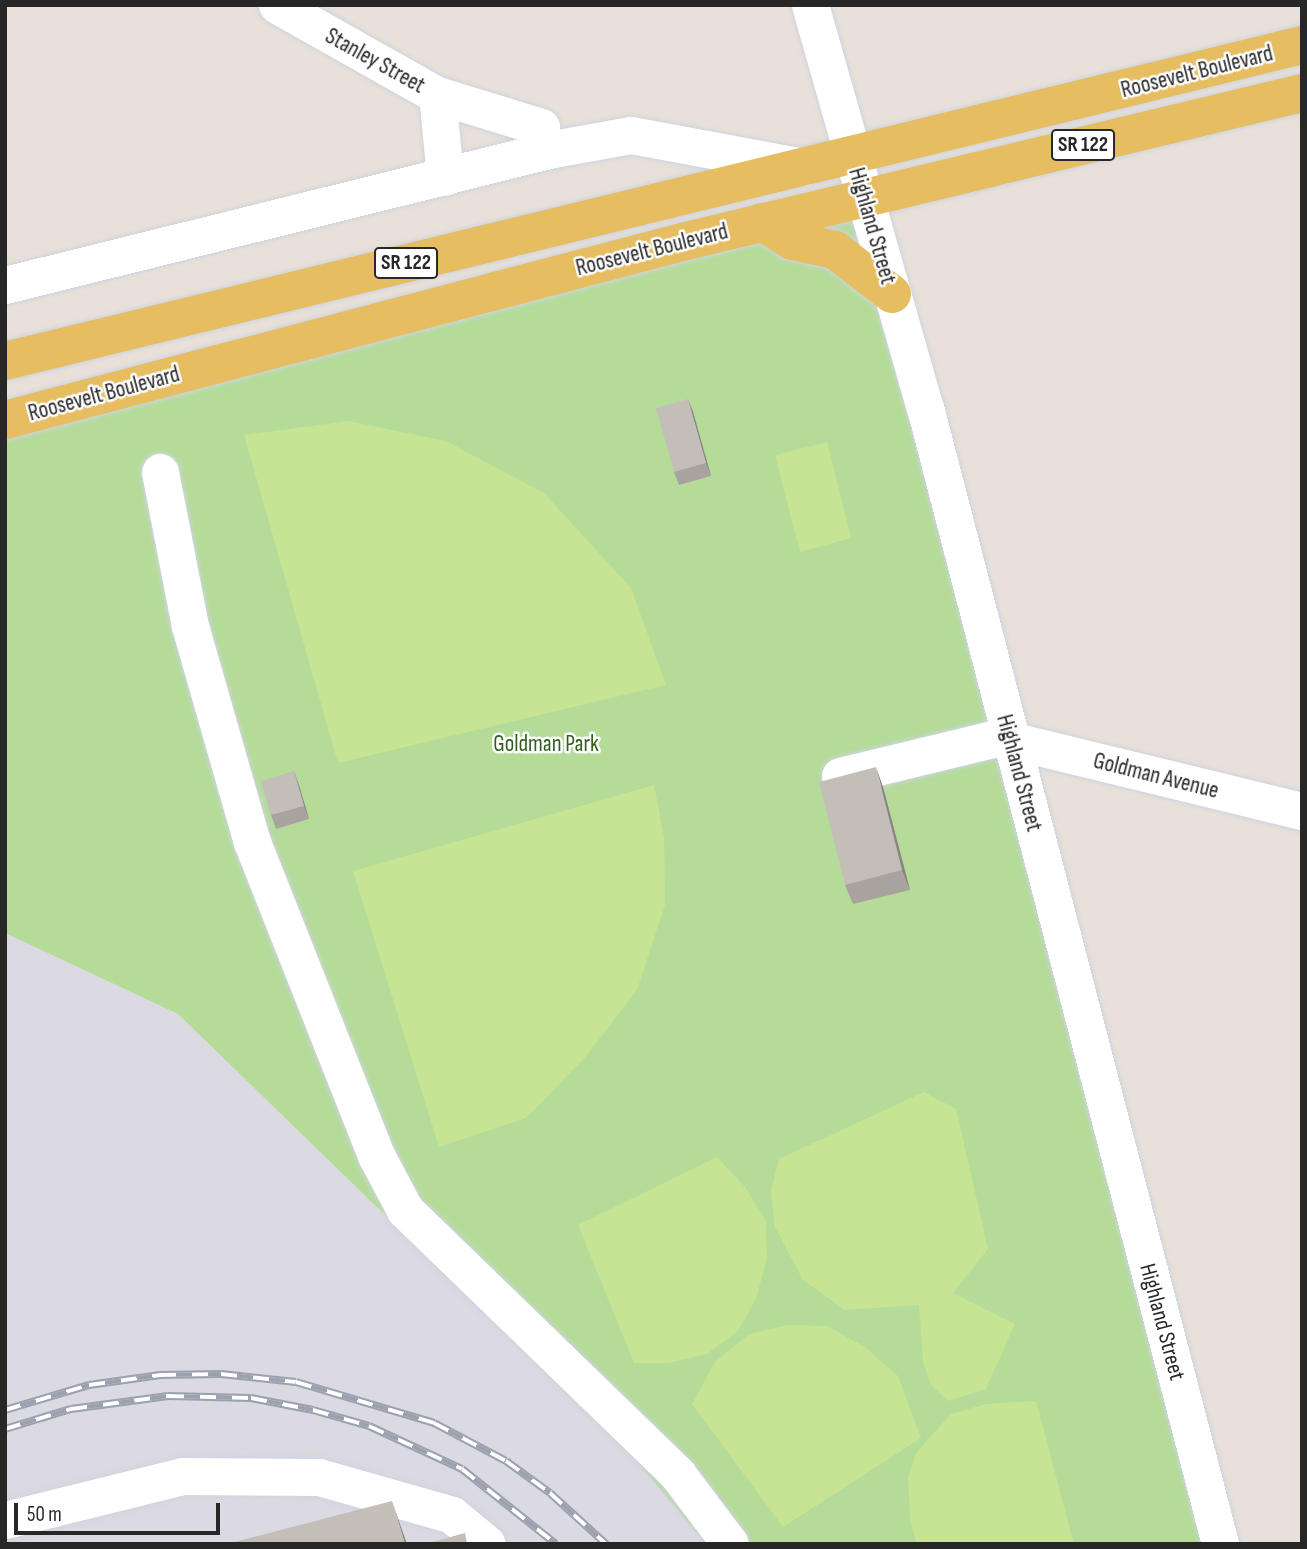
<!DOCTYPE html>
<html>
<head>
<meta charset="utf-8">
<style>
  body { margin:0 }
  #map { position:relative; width:1307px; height:1549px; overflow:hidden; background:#e9e1d9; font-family:"Sofia Sans Condensed",sans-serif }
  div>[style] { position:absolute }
  .industrial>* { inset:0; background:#dbd9e1 }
  .green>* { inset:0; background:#b4dc98 }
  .pitch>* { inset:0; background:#c7e394 }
  .roads { filter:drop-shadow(0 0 2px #ced3df) drop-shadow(0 0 2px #ced3df) }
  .minor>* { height:37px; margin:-18.5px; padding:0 18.5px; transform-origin:18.5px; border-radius:18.5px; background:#fff }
  .major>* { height:38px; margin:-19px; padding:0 19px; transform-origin:19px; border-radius:19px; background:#e6be61 }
  .rail>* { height:8px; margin-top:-4px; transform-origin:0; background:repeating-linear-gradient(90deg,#fff 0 16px,#9ca1b0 0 32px); box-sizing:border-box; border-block:2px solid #9ca1b0 }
  .wall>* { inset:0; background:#a9a39f }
  .shaded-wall>* { inset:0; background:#898582 }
  .building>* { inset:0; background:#c4beb9 }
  span { translate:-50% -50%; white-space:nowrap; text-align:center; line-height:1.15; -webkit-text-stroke:5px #fff; paint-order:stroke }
  .shield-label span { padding:2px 5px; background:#fff; border:2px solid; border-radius:5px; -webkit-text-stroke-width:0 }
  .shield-label { font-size:21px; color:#272727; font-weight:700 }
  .street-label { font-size:23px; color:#272727 }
  .park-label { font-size:23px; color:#2f5d1e }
  .frame { position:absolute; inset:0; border:7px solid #272727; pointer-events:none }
  .scale { position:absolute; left:14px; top:1503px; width:206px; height:32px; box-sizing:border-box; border:4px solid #272727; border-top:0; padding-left:9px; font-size:21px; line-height:24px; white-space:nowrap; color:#272727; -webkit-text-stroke:5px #fff; paint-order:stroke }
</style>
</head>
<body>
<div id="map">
  <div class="industrial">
    <div style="clip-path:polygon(5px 933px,178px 1014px,630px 1453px,706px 1544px,5px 1544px)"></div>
  </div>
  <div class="green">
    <div style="clip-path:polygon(864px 197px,1220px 1544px,706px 1544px,630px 1453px,178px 1014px,5px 933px,5px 420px)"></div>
  </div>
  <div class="pitch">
    <div style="clip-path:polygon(348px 421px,446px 441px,544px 493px,631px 588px,666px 685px,338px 763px,244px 435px)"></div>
    <div style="clip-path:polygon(827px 442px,851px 538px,800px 552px,775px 455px)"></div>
    <div style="clip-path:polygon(654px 785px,664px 837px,665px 905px,637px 990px,583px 1060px,526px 1118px,439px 1147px,353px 871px)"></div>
    <div style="clip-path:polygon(924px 1092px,956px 1109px,988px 1249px,953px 1293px,1015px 1324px,986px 1389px,948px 1401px,931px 1385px,923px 1362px,919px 1305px,845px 1310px,803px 1280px,775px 1227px,771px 1191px,779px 1159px)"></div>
    <div style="clip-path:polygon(717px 1157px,745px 1187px,766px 1221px,767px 1258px,756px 1299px,738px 1331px,707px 1354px,669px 1363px,634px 1363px,578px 1225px)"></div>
    <div style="clip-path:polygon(788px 1325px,827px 1326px,865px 1347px,898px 1376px,921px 1438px,783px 1527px,692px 1404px,715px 1362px,749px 1334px)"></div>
    <div style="clip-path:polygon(1036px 1401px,1074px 1544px,917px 1544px,910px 1521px,908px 1478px,916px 1453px,951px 1414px,986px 1404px)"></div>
  </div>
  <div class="roads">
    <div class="minor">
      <div style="left:277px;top:5px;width:184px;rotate:29.4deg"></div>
      <div style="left:437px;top:95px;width:109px;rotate:17.1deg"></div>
      <div style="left:810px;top:5px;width:422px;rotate:74.1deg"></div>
      <div style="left:926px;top:411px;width:1171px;rotate:75.45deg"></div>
      <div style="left:437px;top:95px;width:82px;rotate:84.4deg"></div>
      <div style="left:5px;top:285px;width:565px;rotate:-13.94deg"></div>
      <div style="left:553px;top:149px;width:79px;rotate:-10.2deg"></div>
      <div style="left:631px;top:135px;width:175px;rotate:10.5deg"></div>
      <div style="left:160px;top:472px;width:157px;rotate:79deg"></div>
      <div style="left:190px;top:626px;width:225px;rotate:74deg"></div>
      <div style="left:252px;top:842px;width:339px;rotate:68.4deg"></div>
      <div style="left:377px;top:1157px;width:60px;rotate:62.2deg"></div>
      <div style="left:405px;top:1210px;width:380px;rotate:44.1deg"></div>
      <div style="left:678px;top:1475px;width:86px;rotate:53deg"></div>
      <div style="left:1010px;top:740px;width:301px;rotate:13.7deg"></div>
      <div style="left:840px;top:776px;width:174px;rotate:-13.6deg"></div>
      <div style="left:5px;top:1520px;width:183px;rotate:-13.9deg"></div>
      <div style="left:183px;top:1476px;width:136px;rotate:0.4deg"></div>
      <div style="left:319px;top:1477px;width:138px;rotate:15.9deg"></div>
      <div style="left:452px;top:1515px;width:45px;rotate:39.6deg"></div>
    </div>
    <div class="major">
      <div style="left:762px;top:222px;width:36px;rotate:32deg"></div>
      <div style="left:792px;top:241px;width:44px;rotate:11.8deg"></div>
      <div style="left:835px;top:250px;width:72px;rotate:37.7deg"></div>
      <div style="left:5px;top:361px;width:1335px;rotate:-13.69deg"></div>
      <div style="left:5px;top:420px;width:700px;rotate:-14.73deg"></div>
      <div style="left:682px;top:242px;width:638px;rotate:-13.51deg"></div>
    </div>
  </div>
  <div class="rail">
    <div style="left:5px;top:1410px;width:88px;rotate:-16.6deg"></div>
    <div style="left:89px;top:1385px;width:72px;rotate:-8deg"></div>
    <div style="left:160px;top:1375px;width:61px;rotate:-0.9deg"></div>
    <div style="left:221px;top:1374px;width:75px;rotate:6.1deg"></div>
    <div style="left:296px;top:1382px;width:144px;rotate:16.5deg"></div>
    <div style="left:434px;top:1423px;width:81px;rotate:27.8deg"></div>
    <div style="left:506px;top:1461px;width:54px;rotate:36deg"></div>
    <div style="left:550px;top:1493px;width:76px;rotate:42.3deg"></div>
    <div style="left:5px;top:1429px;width:69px;rotate:-16.9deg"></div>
    <div style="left:71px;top:1409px;width:98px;rotate:-7.6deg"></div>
    <div style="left:168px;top:1396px;width:83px;rotate:1.4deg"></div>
    <div style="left:251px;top:1398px;width:63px;rotate:11deg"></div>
    <div style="left:313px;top:1410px;width:58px;rotate:15.9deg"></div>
    <div style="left:369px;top:1426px;width:102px;rotate:24.8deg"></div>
    <div style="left:462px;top:1469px;width:120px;rotate:38.6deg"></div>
  </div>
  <div class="wall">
    <div style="clip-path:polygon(688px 399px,693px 412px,711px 476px,679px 485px,674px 472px)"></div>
    <div style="clip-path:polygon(294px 771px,309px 819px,276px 829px,271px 815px)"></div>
    <div style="clip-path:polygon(883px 787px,910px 890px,853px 904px,845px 885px)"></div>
  </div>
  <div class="shaded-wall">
    <div style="clip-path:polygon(688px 399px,693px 412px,711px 476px,706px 463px)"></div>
    <div style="clip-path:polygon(876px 767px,883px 787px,910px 890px,902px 870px)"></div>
    <div style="clip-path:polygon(294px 771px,299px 785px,309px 819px,304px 806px)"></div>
    <div style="clip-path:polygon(392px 1501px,401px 1527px,407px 1544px,405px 1544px)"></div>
  </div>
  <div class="building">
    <div style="clip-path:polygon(688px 399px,706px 463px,674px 472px,656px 408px)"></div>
    <div style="clip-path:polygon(876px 767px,902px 870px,845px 885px,819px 782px)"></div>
    <div style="clip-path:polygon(294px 771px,304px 806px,271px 815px,261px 781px)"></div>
    <div style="clip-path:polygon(392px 1501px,405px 1544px,227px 1544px)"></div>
    <div style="clip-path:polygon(465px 1533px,467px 1544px,425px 1544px)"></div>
  </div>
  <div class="shield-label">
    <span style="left:1083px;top:145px">SR 122</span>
    <span style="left:406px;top:263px">SR 122</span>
  </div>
  <div class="street-label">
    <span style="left:375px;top:61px;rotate:29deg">Stanley Street</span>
    <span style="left:1197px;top:72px;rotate:-14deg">Roosevelt Boulevard</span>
    <span style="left:872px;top:226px;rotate:74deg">Highland Street</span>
    <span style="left:652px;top:250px;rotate:-14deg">Roosevelt Boulevard</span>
    <span style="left:104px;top:394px;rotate:-15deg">Roosevelt Boulevard</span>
    <span style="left:1019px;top:773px;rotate:75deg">Highland Street</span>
    <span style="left:1156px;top:776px;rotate:14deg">Goldman Avenue</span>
    <span style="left:1162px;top:1322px;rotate:75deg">Highland Street</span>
  </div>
  <div class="park-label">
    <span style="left:546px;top:744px">Goldman Park</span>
  </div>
  <div class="frame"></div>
  <div class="scale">50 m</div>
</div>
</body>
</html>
